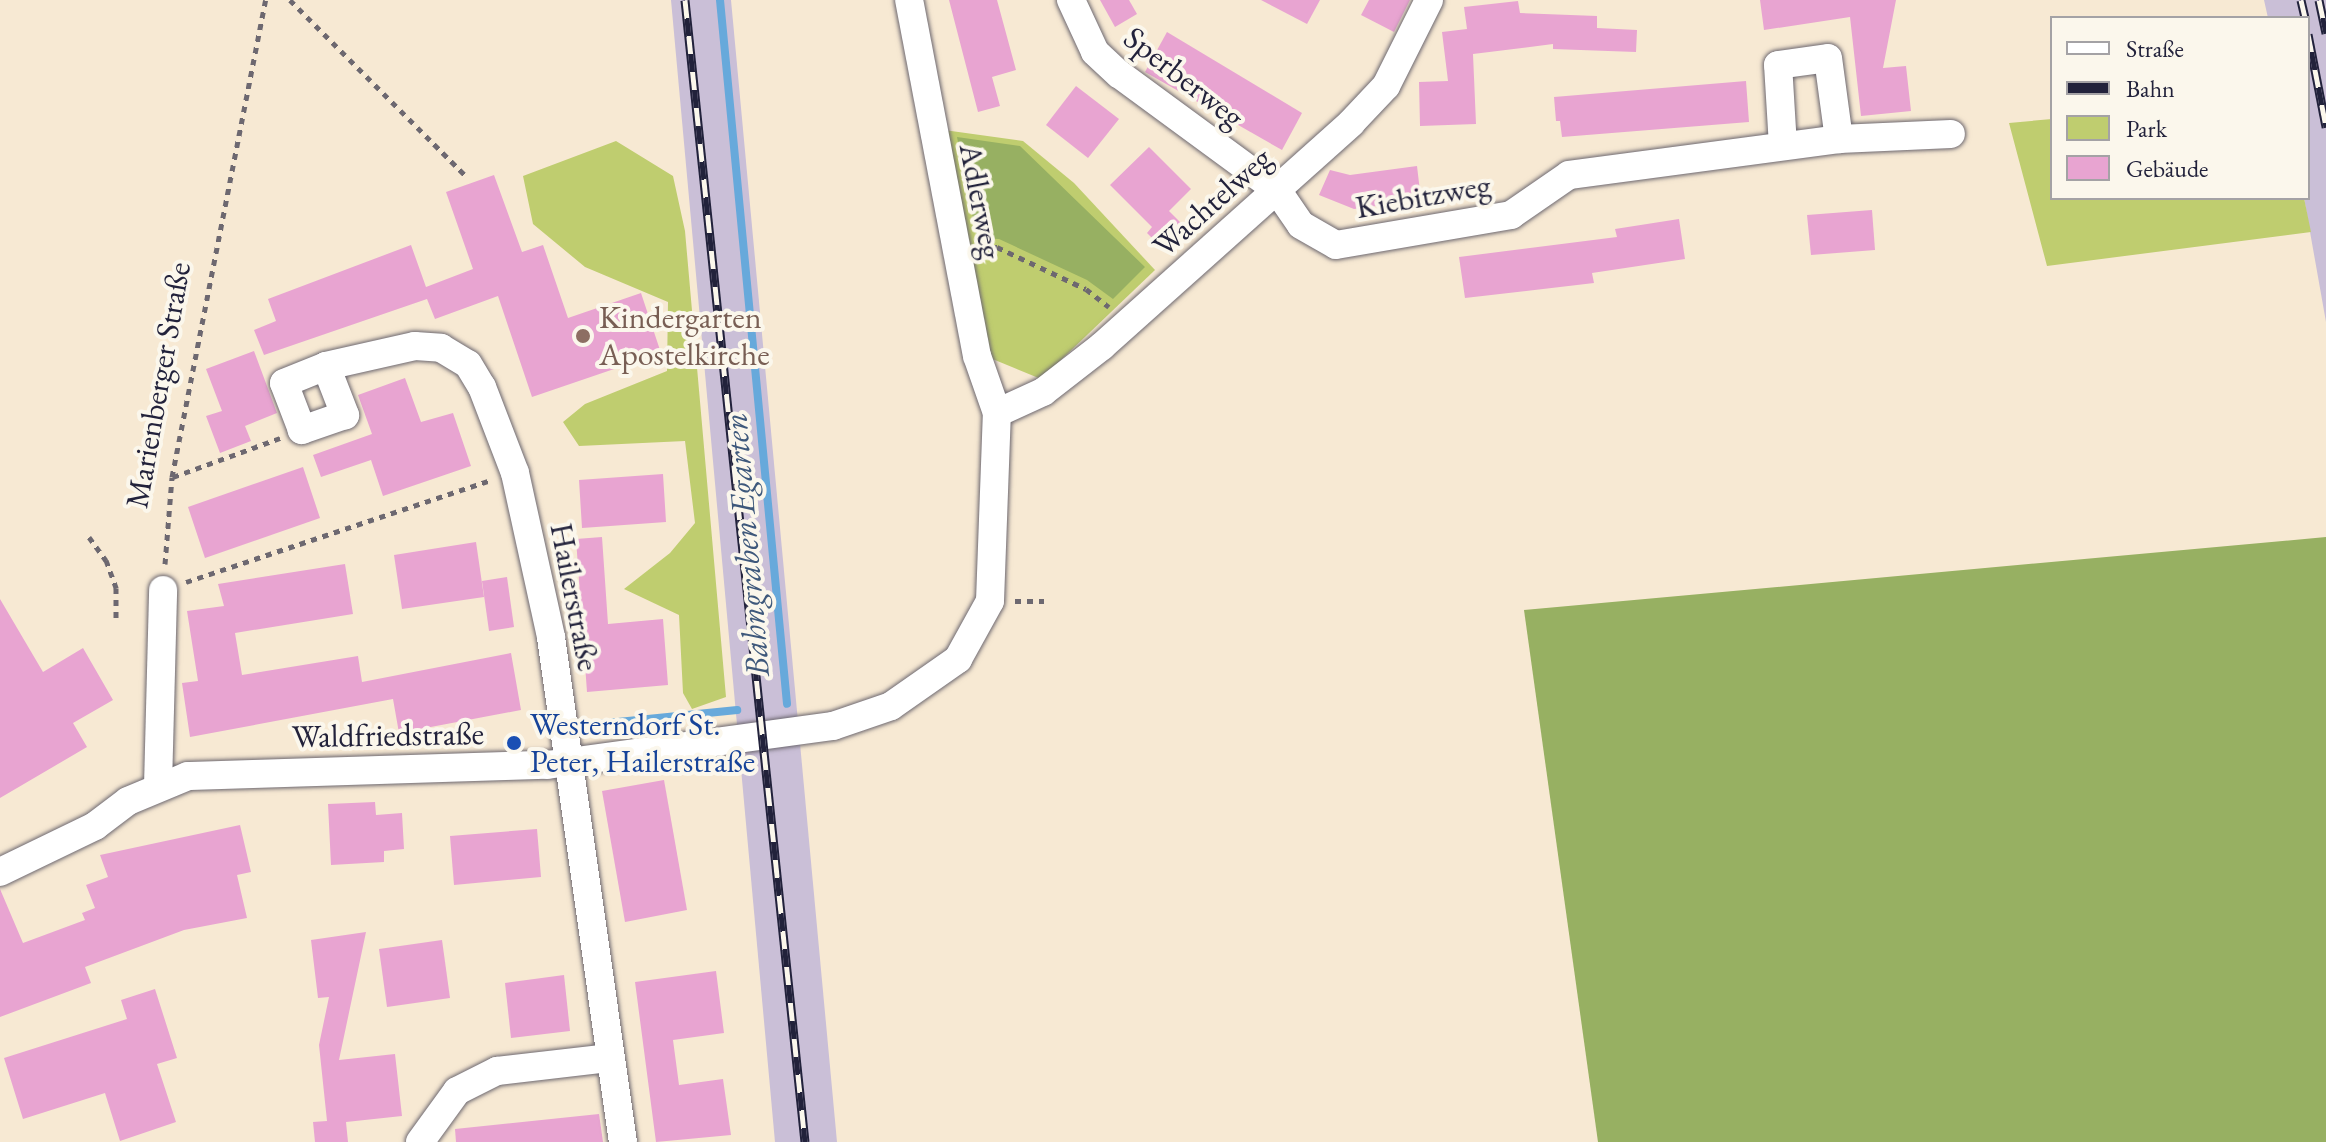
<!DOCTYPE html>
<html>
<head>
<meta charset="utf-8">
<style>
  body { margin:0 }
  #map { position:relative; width:2326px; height:1142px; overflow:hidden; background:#f7e9d3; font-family:"EB Garamond",serif }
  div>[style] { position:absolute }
  .industrial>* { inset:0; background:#cabfd7 }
  .green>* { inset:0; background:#bfcd6f }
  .forest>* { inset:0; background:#97b062 }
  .stream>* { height:8px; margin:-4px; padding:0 4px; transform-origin:4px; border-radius:4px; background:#67a9db }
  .building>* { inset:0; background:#e8a4d1 }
  .path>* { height:5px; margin-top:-2.5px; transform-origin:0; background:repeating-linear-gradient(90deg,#6d6870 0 6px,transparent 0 12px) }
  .roads { filter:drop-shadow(0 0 2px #6d6870) drop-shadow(0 0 2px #6d6870) }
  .street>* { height:28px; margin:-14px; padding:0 14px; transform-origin:14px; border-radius:14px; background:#fff }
  .rail>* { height:9px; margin-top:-4.5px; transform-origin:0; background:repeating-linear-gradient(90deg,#fbf7ec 0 18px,#22223b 0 36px); box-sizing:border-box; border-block:2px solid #22223b }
  .dots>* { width:22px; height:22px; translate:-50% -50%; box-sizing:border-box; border:4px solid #fbf7ec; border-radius:50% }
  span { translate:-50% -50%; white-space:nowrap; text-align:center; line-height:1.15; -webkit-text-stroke:8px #fbf7ec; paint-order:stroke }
  .street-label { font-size:32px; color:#22223b }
  .education-label { font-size:32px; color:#785e54 }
  .left { translate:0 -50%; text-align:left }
  .transit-label { font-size:32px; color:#164399 }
  .water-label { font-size:34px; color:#3e587b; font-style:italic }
  .legend { position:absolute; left:2050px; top:16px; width:260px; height:184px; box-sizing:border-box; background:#fbf7ec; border:2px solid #a4a2a5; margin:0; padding:10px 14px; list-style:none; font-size:24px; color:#22223b }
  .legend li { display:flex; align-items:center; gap:16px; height:40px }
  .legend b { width:40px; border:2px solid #a4a2a5 }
</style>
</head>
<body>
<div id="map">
  <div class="industrial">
    <div style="clip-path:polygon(671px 0,731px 0,837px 1142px,775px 1142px)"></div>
    <div style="clip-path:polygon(2264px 0,2326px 0,2326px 322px,2304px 198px,2308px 198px,2308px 18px,2268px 18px)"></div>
  </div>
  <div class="green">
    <div style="clip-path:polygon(2052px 119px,2052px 198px,2304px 198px,2311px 232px,2047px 266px,2009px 123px)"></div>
    <div style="clip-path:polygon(944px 130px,1023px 141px,1074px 183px,1155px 270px,1041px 379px,990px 358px)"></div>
    <div style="clip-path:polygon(616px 141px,673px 176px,685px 231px,726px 697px,692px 709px,683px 693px,679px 615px,624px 589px,670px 553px,695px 523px,685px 441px,579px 446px,563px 422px,585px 404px,667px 371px,668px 302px,585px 267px,533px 224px,523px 176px)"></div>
  </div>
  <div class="forest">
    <div style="clip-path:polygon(957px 137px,1020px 146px,1145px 267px,1113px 299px,1087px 280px,999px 239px,977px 238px)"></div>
    <div style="clip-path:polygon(2326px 537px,2326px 1142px,1598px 1142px,1524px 610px)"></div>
  </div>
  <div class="stream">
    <div style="left:720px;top:0;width:707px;rotate:84.56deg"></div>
    <div style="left:588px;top:725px;width:150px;rotate:-5.7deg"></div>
  </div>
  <div class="building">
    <div style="clip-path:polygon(949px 0,997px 0,1016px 70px,992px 77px,1000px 106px,978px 112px)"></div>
    <div style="clip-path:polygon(1100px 0,1129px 0,1137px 14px,1115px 27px)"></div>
    <div style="clip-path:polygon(1261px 0,1320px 0,1307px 24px)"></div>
    <div style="clip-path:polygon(1369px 0,1410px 0,1394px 32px,1361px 15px)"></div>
    <div style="clip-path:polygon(1760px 0,1896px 0,1883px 68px,1906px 66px,1911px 111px,1861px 116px,1850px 17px,1764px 30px)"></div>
    <div style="clip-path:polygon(1518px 1px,1520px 13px,1597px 16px,1597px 28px,1637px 30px,1636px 52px,1553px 49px,1553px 44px,1473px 54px,1476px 124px,1420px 126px,1419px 82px,1448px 81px,1442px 32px,1467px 29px,1464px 7px)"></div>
    <div style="clip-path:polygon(1167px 32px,1302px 113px,1282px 150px,1145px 72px)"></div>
    <div style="clip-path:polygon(1746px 81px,1749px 122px,1562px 137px,1560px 121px,1556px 121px,1554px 97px)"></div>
    <div style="clip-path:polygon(1076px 86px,1119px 119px,1088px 158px,1046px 125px)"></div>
    <div style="clip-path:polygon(1149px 147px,1191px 189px,1169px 211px,1189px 231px,1167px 253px,1147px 233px,1152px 227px,1110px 185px)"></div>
    <div style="clip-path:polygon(1417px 166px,1421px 200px,1354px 209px,1319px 195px,1330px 170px,1350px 175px)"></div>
    <div style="clip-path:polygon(494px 175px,522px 252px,543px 245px,568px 318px,641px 293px,661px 353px,532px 397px,498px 296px,435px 319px,427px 299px,264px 355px,254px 330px,276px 321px,268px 299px,411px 245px,426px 287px,473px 269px,446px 192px)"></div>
    <div style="clip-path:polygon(1872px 210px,1875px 250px,1811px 255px,1807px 215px)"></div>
    <div style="clip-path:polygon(1679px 219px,1685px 259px,1592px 273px,1594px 283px,1465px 298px,1459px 257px,1617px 237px,1615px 229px)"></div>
    <div style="clip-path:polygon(254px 351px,277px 413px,245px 426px,251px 441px,220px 453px,206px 416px,222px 411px,206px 369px)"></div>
    <div style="clip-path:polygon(405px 378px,421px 422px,453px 413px,471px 466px,383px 496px,371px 460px,321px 477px,313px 455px,372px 434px,358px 395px)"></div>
    <div style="clip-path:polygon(303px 467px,320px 518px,205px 558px,188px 507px)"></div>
    <div style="clip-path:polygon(663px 474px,666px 522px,582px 528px,579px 480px)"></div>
    <div style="clip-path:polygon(602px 537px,608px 624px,663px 619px,668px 685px,587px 692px,576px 539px)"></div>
    <div style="clip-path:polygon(476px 542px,484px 597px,402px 609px,394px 555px)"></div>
    <div style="clip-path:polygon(345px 564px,353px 614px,235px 633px,242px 675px,358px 656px,362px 682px,511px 653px,521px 710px,399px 733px,393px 699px,190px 737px,182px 683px,198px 681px,187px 611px,224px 606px,218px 584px)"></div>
    <div style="clip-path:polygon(507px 577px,514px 627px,489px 631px,482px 581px)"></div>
    <div style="clip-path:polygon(0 599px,43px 672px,83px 648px,113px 700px,73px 723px,87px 747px,0 798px)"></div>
    <div style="clip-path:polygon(664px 780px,687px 910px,625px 922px,602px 791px)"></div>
    <div style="clip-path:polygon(375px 802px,376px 815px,402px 813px,404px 849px,384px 851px,384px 862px,331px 865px,328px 804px)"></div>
    <div style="clip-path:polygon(240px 825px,251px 872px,237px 875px,247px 918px,184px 930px,85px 967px,91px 983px,0 1017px,0 889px,23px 943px,85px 920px,82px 913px,95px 908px,86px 885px,108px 877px,100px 855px)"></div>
    <div style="clip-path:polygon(537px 829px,541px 877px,454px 885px,450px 836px)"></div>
    <div style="clip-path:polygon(366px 932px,339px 1060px,395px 1054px,402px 1116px,346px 1122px,348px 1142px,315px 1142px,313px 1122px,327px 1121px,319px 1045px,329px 997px,318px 998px,311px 940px)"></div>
    <div style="clip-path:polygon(442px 940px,450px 998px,387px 1007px,379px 949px)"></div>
    <div style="clip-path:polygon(716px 971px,724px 1033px,673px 1040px,679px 1085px,723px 1079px,731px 1135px,656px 1142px,635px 982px)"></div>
    <div style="clip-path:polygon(564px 975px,570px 1031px,511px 1038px,505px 983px)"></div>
    <div style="clip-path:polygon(155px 989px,177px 1058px,157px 1064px,176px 1122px,120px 1141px,105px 1093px,23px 1119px,4px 1058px,127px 1019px,121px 1000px)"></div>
    <div style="clip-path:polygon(599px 1114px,603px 1142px,456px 1142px,455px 1129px)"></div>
  </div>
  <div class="path">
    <div style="left:290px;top:0;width:247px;rotate:45deg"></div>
    <div style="left:983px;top:247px;width:14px"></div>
    <div style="left:997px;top:247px;width:98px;rotate:25.3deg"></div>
    <div style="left:1086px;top:289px;width:29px;rotate:38deg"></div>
    <div style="left:173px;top:477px;width:114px;rotate:-20deg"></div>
    <div style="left:89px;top:537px;width:29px;rotate:54deg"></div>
    <div style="left:106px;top:560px;width:30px;rotate:70deg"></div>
    <div style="left:116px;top:588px;width:30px;rotate:90deg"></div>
    <div style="left:165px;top:564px;width:87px;rotate:-85.4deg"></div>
    <div style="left:172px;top:477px;width:486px;rotate:-78.9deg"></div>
    <div style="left:186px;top:582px;width:322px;rotate:-18.5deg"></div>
    <div style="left:1015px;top:601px;width:29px"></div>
  </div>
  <div class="roads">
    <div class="street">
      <div style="left:1071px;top:0;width:57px;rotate:65.2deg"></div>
      <div style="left:1095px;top:52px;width:33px;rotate:43deg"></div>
      <div style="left:1119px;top:74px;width:196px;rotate:36.3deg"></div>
      <div style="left:1277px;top:190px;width:42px;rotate:55.6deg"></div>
      <div style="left:1301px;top:225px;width:40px;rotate:29.7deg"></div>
      <div style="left:1336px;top:245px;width:178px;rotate:-9.7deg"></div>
      <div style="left:1511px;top:215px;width:70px;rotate:-34.6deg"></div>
      <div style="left:1569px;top:175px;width:272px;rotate:-7.6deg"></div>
      <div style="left:1839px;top:139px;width:112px;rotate:-2.6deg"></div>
      <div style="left:1783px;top:146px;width:81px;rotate:-93.5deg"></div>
      <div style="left:1778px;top:65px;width:50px;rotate:-8deg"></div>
      <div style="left:1828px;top:58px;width:82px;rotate:82.3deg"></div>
      <div style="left:326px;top:366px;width:53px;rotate:68.8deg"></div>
      <div style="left:345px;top:415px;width:46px;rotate:160.8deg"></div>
      <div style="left:302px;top:430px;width:50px;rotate:-111deg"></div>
      <div style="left:284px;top:383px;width:45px;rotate:-22deg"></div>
      <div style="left:326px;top:366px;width:91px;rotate:-12.7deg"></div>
      <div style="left:415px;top:346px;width:26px;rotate:4deg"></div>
      <div style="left:441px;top:348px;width:31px;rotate:31deg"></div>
      <div style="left:468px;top:364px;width:27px;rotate:59deg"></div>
      <div style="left:482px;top:387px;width:92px;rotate:69deg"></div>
      <div style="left:515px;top:473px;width:168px;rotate:77.6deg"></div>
      <div style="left:551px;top:637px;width:510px;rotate:81.89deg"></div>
      <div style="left:997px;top:413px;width:51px;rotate:-24.5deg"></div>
      <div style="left:1043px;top:392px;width:75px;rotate:-37.9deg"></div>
      <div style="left:1102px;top:346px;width:334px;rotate:-41.8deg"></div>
      <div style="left:1351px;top:123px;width:51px;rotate:-46.6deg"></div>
      <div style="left:1386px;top:86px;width:96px;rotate:-63.4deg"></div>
      <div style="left:158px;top:786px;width:196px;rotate:-88.5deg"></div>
      <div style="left:0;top:872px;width:106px;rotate:-25.8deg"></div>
      <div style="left:95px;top:826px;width:41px;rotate:-37.1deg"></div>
      <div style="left:128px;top:801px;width:65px;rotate:-22.6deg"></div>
      <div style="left:188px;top:776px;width:359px;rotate:-1.8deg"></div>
      <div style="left:547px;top:765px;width:289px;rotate:-7.8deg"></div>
      <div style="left:833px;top:726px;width:61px;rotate:-19deg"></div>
      <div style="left:891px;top:706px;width:82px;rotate:-35deg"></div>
      <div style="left:958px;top:659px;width:66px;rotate:-61.1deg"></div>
      <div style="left:990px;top:601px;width:188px;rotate:-87.9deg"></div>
      <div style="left:997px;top:413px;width:60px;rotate:-109.3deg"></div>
      <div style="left:977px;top:356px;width:362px;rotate:-100.8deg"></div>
      <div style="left:420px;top:1142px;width:63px;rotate:-54deg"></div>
      <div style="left:457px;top:1091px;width:45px;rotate:-26.6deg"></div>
      <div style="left:497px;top:1071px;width:114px;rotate:-6.6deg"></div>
    </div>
  </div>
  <div class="rail">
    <div style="left:685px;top:0;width:1148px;rotate:84deg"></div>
    <div style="left:2301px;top:0;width:18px;rotate:77deg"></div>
    <div style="left:2319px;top:0;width:34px;rotate:78deg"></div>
    <div style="left:2308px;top:34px;width:95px;rotate:79deg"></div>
  </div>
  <div class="dots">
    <div style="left:583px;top:336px;background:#8d6e63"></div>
    <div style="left:514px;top:743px;background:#1a4fb4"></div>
  </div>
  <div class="street-label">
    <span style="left:1184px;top:77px;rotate:38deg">Sperberweg</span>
    <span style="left:1423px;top:196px;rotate:-10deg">Kiebitzweg</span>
    <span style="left:981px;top:201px;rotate:79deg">Adlerweg</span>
    <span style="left:1212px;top:202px;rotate:-42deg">Wachtelweg</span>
    <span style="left:158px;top:385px;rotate:-80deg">Marienberger Straße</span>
    <span style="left:575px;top:597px;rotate:79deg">Hailerstraße</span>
    <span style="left:388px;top:735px;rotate:-1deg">Waldfriedstraße</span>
  </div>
  <div class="education-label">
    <span class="left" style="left:599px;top:336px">Kindergarten<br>Apostelkirche</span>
  </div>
  <div class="transit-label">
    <span class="left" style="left:530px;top:743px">Westerndorf St.<br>Peter, Hailerstraße</span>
  </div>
  <div class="water-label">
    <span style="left:746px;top:545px;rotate:-95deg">Bahngraben Egarten</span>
  </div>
  <ul class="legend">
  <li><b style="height:10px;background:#fff"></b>Straße</li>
  <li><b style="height:10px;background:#22223b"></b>Bahn</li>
  <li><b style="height:22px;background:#bfcd6f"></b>Park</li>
  <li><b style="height:22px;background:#e8a4d1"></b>Gebäude</li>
  </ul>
</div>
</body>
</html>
